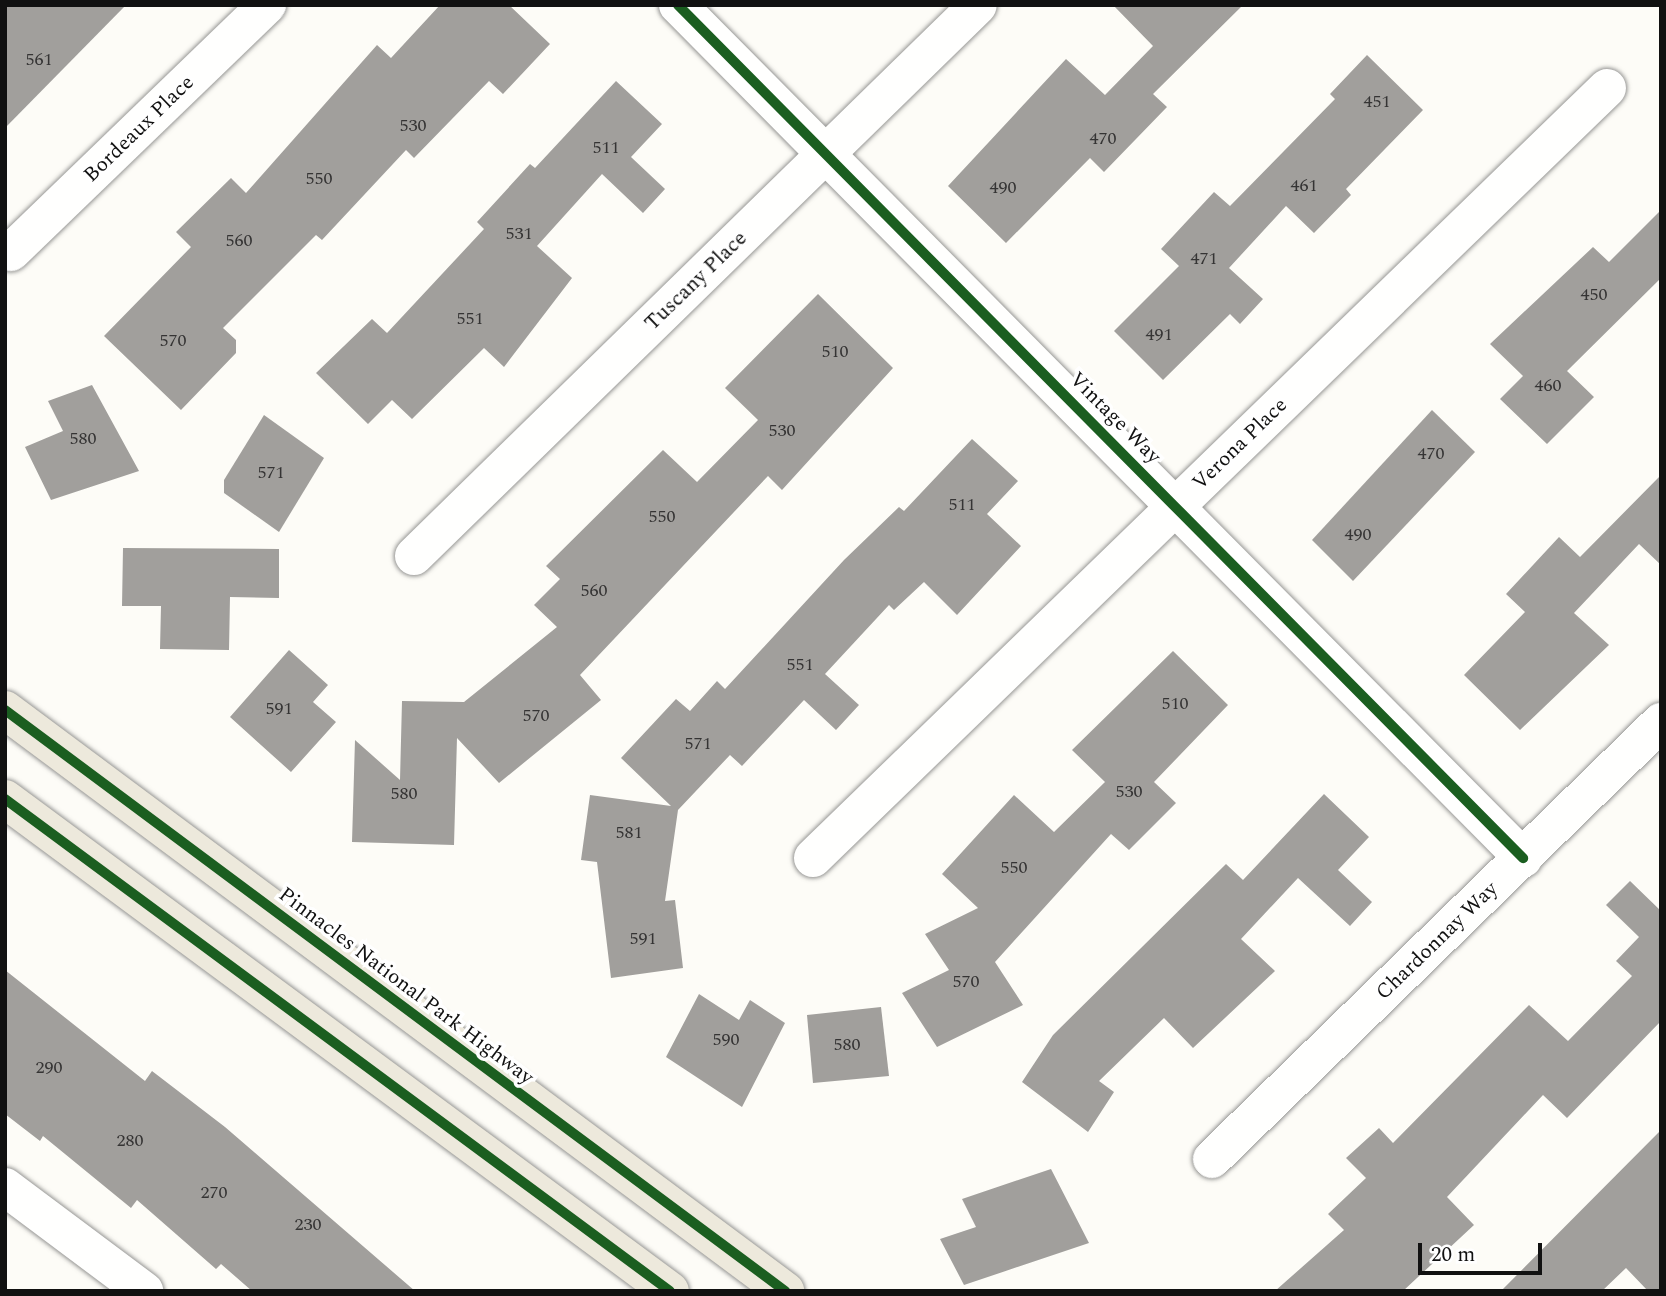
<!DOCTYPE html>
<html>
<head>
<meta charset="utf-8">
<style>
  body { margin:0 }
  #map { position:relative; width:1666px; height:1296px; overflow:hidden; background:#fdfcf7; font-family:Spectral,serif }
  div>[style] { position:absolute }
  .building>* { inset:0; background:#a19f9c }
  .roads { filter:drop-shadow(0 0 2px #979795) drop-shadow(0 0 2px #979795) }
  .minor>* { height:38px; margin:-19px; padding:0 19px; transform-origin:19px; border-radius:19px; background:#fffffe }
  .major>* { height:38px; margin:-19px; padding:0 19px; transform-origin:19px; border-radius:19px; background:#ede9dc }
  .cycleway>* { height:10px; margin:-5px; padding:0 5px; transform-origin:5px; border-radius:5px; background:#1b5e20 }
  span { translate:-50% -50%; white-space:nowrap; text-align:center; line-height:1.15; -webkit-text-stroke:7px #fff; paint-order:stroke }
  .number-label { font-size:18px; color:#353434 }
  .number-label span { -webkit-text-stroke-width:0 }
  .street-label { font-size:21px; color:#111 }
  .frame { position:absolute; inset:0; border:7px solid #111; pointer-events:none }
  .scale { position:absolute; left:1418px; top:1243px; width:124px; height:32px; box-sizing:border-box; border:4px solid #111; border-top:0; padding-left:9px; font-size:21px; line-height:24px; white-space:nowrap; color:#111; -webkit-text-stroke:5px #fff; paint-order:stroke }
</style>
</head>
<body>
<div id="map">
  <div class="building">
    <div style="clip-path:polygon(5px 5px,126px 5px,5px 128px)"></div>
    <div style="clip-path:polygon(440px 5px,509px 5px,550px 44px,503px 94px,489px 81px,414px 158px,406px 150px,322px 240px,316px 235px,223px 328px,236px 340px,236px 353px,181px 410px,104px 336px,191px 247px,176px 232px,231px 178px,246px 193px,377px 45px,391px 58px)"></div>
    <div style="clip-path:polygon(1113px 5px,1243px 5px,1153px 94px,1167px 107px,1104px 172px,1090px 158px,1006px 243px,948px 186px,1066px 59px,1105px 95px,1153px 46px)"></div>
    <div style="clip-path:polygon(1367px 55px,1423px 110px,1346px 189px,1351px 195px,1314px 233px,1286px 206px,1229px 268px,1263px 299px,1240px 324px,1230px 314px,1163px 380px,1114px 331px,1179px 266px,1161px 249px,1214px 192px,1230px 206px,1335px 99px,1330px 94px)"></div>
    <div style="clip-path:polygon(616px 81px,662px 124px,631px 157px,665px 189px,643px 213px,602px 174px,537px 246px,572px 278px,504px 367px,484px 348px,412px 419px,392px 400px,368px 424px,316px 373px,372px 319px,387px 333px,484px 229px,477px 222px,530px 164px,535px 168px)"></div>
    <div style="clip-path:polygon(1661px 210px,1661px 278px,1567px 371px,1594px 397px,1547px 444px,1500px 399px,1523px 376px,1490px 344px,1593px 247px,1609px 262px)"></div>
    <div style="clip-path:polygon(818px 294px,893px 368px,782px 490px,768px 476px,580px 675px,601px 700px,499px 783px,457px 738px,454px 845px,352px 842px,355px 740px,400px 780px,402px 701px,464px 702px,557px 627px,534px 605px,560px 579px,546px 566px,663px 450px,697px 482px,758px 420px,725px 388px)"></div>
    <div style="clip-path:polygon(92px 385px,139px 471px,51px 500px,25px 447px,63px 431px,48px 401px)"></div>
    <div style="clip-path:polygon(1432px 410px,1475px 452px,1353px 581px,1312px 540px)"></div>
    <div style="clip-path:polygon(264px 415px,324px 458px,279px 532px,224px 493px,224px 480px)"></div>
    <div style="clip-path:polygon(972px 439px,1018px 481px,987px 514px,1021px 546px,957px 615px,924px 582px,894px 610px,889px 605px,825px 674px,859px 705px,836px 730px,804px 700px,742px 766px,730px 755px,678px 810px,665px 901px,675px 900px,683px 968px,611px 978px,597px 862px,581px 860px,590px 795px,671px 806px,621px 758px,676px 699px,690px 711px,717px 681px,725px 689px,844px 560px,899px 507px,904px 511px)"></div>
    <div style="clip-path:polygon(1661px 475px,1661px 565px,1639px 544px,1574px 613px,1609px 645px,1520px 730px,1464px 675px,1525px 612px,1506px 594px,1559px 537px,1580px 557px)"></div>
    <div style="clip-path:polygon(123px 548px,279px 549px,279px 598px,230px 597px,229px 650px,160px 649px,161px 606px,122px 606px)"></div>
    <div style="clip-path:polygon(289px 650px,328px 685px,313px 702px,336px 722px,291px 772px,230px 717px)"></div>
    <div style="clip-path:polygon(1173px 651px,1228px 705px,1154px 782px,1176px 803px,1129px 850px,1111px 834px,995px 962px,1023px 1005px,937px 1047px,902px 993px,949px 970px,925px 934px,978px 908px,942px 874px,1014px 795px,1054px 832px,1105px 782px,1072px 750px)"></div>
    <div style="clip-path:polygon(1324px 794px,1369px 837px,1338px 870px,1372px 902px,1350px 926px,1298px 878px,1241px 939px,1275px 971px,1193px 1048px,1164px 1018px,1099px 1081px,1114px 1092px,1088px 1132px,1022px 1082px,1053px 1035px,1226px 864px,1243px 880px)"></div>
    <div style="clip-path:polygon(1630px 881px,1661px 911px,1661px 1021px,1567px 1118px,1543px 1095px,1447px 1197px,1474px 1225px,1403px 1291px,1275px 1291px,1344px 1230px,1328px 1214px,1366px 1178px,1346px 1158px,1379px 1128px,1393px 1143px,1529px 1005px,1568px 1041px,1632px 976px,1616px 961px,1639px 937px,1606px 905px)"></div>
    <div style="clip-path:polygon(5px 970px,145px 1081px,152px 1071px,225px 1127px,415px 1291px,252px 1291px,221px 1264px,216px 1269px,137px 1200px,131px 1208px,43px 1136px,40px 1141px,5px 1114px)"></div>
    <div style="clip-path:polygon(699px 994px,739px 1020px,750px 1000px,785px 1023px,742px 1107px,666px 1057px)"></div>
    <div style="clip-path:polygon(881px 1007px,889px 1076px,813px 1083px,807px 1015px)"></div>
    <div style="clip-path:polygon(1661px 1130px,1661px 1291px,1648px 1291px,1626px 1268px,1602px 1291px,1501px 1291px)"></div>
    <div style="clip-path:polygon(1051px 1169px,1089px 1243px,964px 1285px,940px 1239px,976px 1227px,962px 1199px)"></div>
  </div>
  <div class="roads">
    <div class="minor">
      <div style="left:678px;top:5px;width:1201px;rotate:45.27deg"></div>
      <div style="left:11px;top:252px;width:356px;rotate:-44deg"></div>
      <div style="left:414px;top:556px;width:788px;rotate:-44.33deg"></div>
      <div style="left:813px;top:858px;width:1106px;rotate:-44.12deg"></div>
      <div style="left:1212px;top:1159px;width:627px;rotate:-44.22deg"></div>
      <div style="left:5px;top:1187px;width:174px;rotate:36.8deg"></div>
    </div>
    <div class="major">
      <div style="left:5px;top:710px;width:973px;rotate:36.68deg"></div>
      <div style="left:5px;top:799px;width:827px;rotate:36.5deg"></div>
    </div>
  </div>
  <div class="cycleway">
    <div style="left:678px;top:5px;width:1201px;rotate:45.27deg"></div>
    <div style="left:5px;top:710px;width:973px;rotate:36.68deg"></div>
    <div style="left:5px;top:799px;width:827px;rotate:36.5deg"></div>
  </div>
  <div class="number-label">
    <span style="left:39px;top:60px">561</span>
    <span style="left:1377px;top:102px">451</span>
    <span style="left:413px;top:126px">530</span>
    <span style="left:1103px;top:139px">470</span>
    <span style="left:606px;top:148px">511</span>
    <span style="left:319px;top:179px">550</span>
    <span style="left:1304px;top:186px">461</span>
    <span style="left:1003px;top:188px">490</span>
    <span style="left:519px;top:234px">531</span>
    <span style="left:239px;top:241px">560</span>
    <span style="left:1204px;top:259px">471</span>
    <span style="left:1594px;top:295px">450</span>
    <span style="left:470px;top:319px">551</span>
    <span style="left:1159px;top:335px">491</span>
    <span style="left:173px;top:341px">570</span>
    <span style="left:835px;top:352px">510</span>
    <span style="left:1548px;top:386px">460</span>
    <span style="left:782px;top:431px">530</span>
    <span style="left:83px;top:439px">580</span>
    <span style="left:1431px;top:454px">470</span>
    <span style="left:271px;top:473px">571</span>
    <span style="left:962px;top:505px">511</span>
    <span style="left:662px;top:517px">550</span>
    <span style="left:1358px;top:535px">490</span>
    <span style="left:594px;top:591px">560</span>
    <span style="left:800px;top:665px">551</span>
    <span style="left:1175px;top:704px">510</span>
    <span style="left:279px;top:709px">591</span>
    <span style="left:536px;top:716px">570</span>
    <span style="left:698px;top:744px">571</span>
    <span style="left:1129px;top:792px">530</span>
    <span style="left:404px;top:794px">580</span>
    <span style="left:629px;top:833px">581</span>
    <span style="left:1014px;top:868px">550</span>
    <span style="left:643px;top:939px">591</span>
    <span style="left:966px;top:982px">570</span>
    <span style="left:726px;top:1040px">590</span>
    <span style="left:847px;top:1045px">580</span>
    <span style="left:49px;top:1068px">290</span>
    <span style="left:130px;top:1141px">280</span>
    <span style="left:214px;top:1193px">270</span>
    <span style="left:308px;top:1225px">230</span>
  </div>
  <div class="street-label">
    <span style="left:139px;top:129px;rotate:-44deg">Bordeaux Place</span>
    <span style="left:696px;top:281px;rotate:-44deg">Tuscany Place</span>
    <span style="left:1115px;top:418px;rotate:45deg">Vintage Way</span>
    <span style="left:1240px;top:444px;rotate:-44deg">Verona Place</span>
    <span style="left:1437px;top:941px;rotate:-44deg">Chardonnay Way</span>
    <span style="left:406px;top:986px;rotate:37deg">Pinnacles National Park Highway</span>
  </div>
  <div class="frame"></div>
  <div class="scale">20 m</div>
</div>
</body>
</html>
